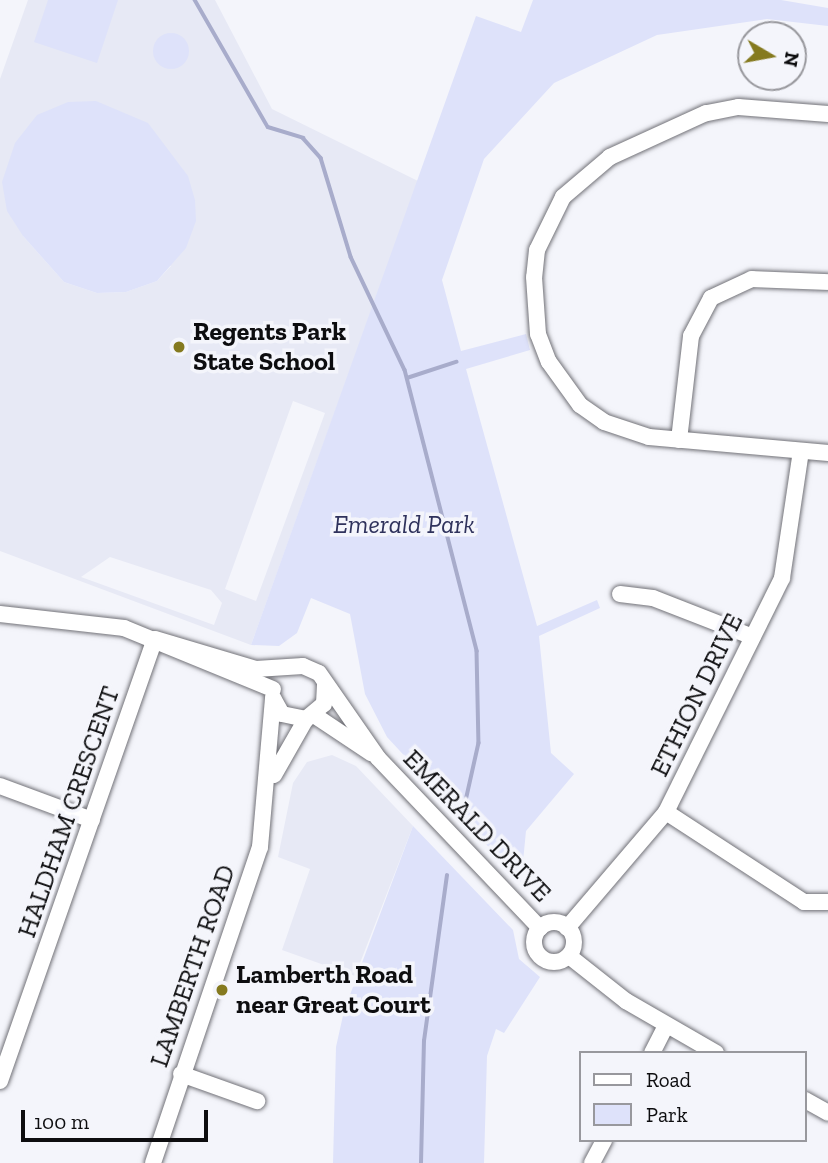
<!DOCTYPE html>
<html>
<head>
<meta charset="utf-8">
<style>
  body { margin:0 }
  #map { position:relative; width:828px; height:1163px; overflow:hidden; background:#f4f5fb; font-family:"Zilla Slab",serif }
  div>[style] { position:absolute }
  .built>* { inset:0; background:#e7e9f5 }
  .green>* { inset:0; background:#dee2fa }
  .round { border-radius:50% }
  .stream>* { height:3.5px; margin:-1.75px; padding:0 1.75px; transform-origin:1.75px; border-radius:1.75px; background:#a8accb }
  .roads { filter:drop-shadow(0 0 2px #727278) drop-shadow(0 0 2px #727278) }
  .minor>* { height:16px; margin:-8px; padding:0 8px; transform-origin:8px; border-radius:8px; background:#fff }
  .minor>.ring { margin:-8px; padding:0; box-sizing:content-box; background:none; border:16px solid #fff; border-radius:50% }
  .dots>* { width:19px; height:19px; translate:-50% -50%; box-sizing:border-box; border:4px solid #f4f5fb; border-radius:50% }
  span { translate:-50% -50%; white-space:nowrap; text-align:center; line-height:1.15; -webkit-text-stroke:7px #f4f5fb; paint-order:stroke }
  .poi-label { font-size:26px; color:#0d0d0f; font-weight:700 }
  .left { translate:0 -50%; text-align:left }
  .park-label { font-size:26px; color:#2f325c; font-style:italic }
  .street-label { font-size:26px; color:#0d0d0f }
  .legend { position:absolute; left:579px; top:1051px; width:228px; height:91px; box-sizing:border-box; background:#f4f5fb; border:2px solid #98989d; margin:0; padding:9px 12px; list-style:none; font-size:21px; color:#0d0d0f }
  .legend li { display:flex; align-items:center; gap:14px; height:35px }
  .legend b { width:35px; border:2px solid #98989d }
  .north { position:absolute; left:737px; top:21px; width:70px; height:70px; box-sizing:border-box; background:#f4f5fb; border:2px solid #98989d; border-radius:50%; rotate:100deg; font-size:19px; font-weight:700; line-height:28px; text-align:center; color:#0d0d0f }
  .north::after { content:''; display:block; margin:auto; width:24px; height:32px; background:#857a1f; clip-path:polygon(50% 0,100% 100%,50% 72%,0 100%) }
  .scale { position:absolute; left:21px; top:1110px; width:187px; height:32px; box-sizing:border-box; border:4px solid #0d0d0f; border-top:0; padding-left:9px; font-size:21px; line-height:24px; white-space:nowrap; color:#0d0d0f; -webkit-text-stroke:5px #f4f5fb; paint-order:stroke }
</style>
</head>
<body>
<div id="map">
  <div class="built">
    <div style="clip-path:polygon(evenodd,28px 0,215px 0,272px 109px,418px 181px,251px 645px,0 551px,0 79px,28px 0,23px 236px,171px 266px,157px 281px,126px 292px,97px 293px,64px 282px,23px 236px,28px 0,293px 401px,325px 413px,256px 601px,225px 589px,293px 401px,28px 0,110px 557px,211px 590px,222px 603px,214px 625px,81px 577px,110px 557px)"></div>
    <div style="clip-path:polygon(332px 755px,356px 766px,413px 826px,355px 976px,282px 950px,310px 869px,278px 857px,293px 783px,307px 762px)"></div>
  </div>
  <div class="green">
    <div style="clip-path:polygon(48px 0,118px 0,97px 63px,34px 42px)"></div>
    <div style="clip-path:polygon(533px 0,781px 0,828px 8px,828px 26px,767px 19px,657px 35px,554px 83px,484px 159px,442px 280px,461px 351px,526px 334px,530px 350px,466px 369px,537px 626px,597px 600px,600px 608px,539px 636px,551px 753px,574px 774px,526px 831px,521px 882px,387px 737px,365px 694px,350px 614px,311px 598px,297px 633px,279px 646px,251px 645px,476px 16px,521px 32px)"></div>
    <div class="round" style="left:153px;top:33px;width:36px;height:36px"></div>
    <div style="clip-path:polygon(96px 101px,148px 123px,188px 176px,195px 200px,196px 221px,186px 248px,157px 281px,126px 292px,97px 293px,64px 282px,23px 236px,7px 211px,2px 182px,15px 143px,37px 115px,68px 102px)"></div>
    <div style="clip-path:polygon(413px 826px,513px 930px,519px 959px,540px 977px,504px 1033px,496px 1029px,487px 1056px,484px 1163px,333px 1163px,336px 1047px,344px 1011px)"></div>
  </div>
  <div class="stream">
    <div style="left:195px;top:0;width:146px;rotate:60.1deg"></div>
    <div style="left:268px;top:127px;width:37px;rotate:17deg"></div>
    <div style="left:303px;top:138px;width:27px;rotate:48deg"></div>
    <div style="left:321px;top:158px;width:103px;rotate:73.1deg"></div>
    <div style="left:351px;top:257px;width:125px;rotate:64.5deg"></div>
    <div style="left:405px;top:370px;width:290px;rotate:75.6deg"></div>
    <div style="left:477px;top:651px;width:92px;rotate:88.8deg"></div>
    <div style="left:479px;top:743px;width:69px;rotate:102.6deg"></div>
    <div style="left:407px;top:378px;width:52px;rotate:-18.1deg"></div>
    <div style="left:421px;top:1163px;width:122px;rotate:-88.6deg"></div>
    <div style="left:424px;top:1041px;width:167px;rotate:-82.1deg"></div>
  </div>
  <div class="roads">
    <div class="minor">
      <div style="left:828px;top:114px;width:90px;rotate:-175.6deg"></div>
      <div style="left:738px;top:107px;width:33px;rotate:169deg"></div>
      <div style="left:706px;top:113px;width:106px;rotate:155.4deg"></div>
      <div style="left:610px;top:157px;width:62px;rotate:139.6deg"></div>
      <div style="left:563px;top:197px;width:59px;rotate:116.1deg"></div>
      <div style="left:537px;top:250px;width:27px;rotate:96deg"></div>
      <div style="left:534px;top:277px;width:57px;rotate:86deg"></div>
      <div style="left:538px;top:334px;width:30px;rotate:69deg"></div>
      <div style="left:549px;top:362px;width:53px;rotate:54.2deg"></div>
      <div style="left:580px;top:405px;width:29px;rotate:35deg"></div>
      <div style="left:604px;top:422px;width:47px;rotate:18.4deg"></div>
      <div style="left:649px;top:437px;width:180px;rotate:5.1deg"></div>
      <div style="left:679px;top:440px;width:105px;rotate:-83.4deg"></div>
      <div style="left:691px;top:336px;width:43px;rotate:-62.2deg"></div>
      <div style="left:711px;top:298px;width:45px;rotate:-24.9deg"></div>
      <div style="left:752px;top:279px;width:76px;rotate:2.3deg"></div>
      <div style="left:620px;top:594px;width:33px;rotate:7deg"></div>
      <div style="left:653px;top:598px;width:107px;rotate:21.3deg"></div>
      <div style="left:0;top:614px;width:125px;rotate:6.4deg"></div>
      <div style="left:124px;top:628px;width:161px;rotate:22.3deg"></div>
      <div style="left:155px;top:639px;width:105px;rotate:16.5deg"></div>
      <div style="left:256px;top:669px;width:47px;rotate:-3.7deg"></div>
      <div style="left:303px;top:666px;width:17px;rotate:24deg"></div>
      <div style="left:319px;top:673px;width:103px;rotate:55.2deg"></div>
      <div style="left:378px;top:758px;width:235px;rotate:46.4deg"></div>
      <div style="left:273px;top:698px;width:18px;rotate:61deg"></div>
      <div style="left:282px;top:714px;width:25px;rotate:12deg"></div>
      <div style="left:306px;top:719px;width:23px;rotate:-40deg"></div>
      <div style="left:324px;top:704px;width:21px;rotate:-87deg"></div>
      <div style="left:314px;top:715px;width:69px;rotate:33.7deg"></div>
      <div style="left:274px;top:775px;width:64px;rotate:-60.3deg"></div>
      <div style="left:0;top:786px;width:98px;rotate:20.3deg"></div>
      <div style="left:666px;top:812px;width:165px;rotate:33.1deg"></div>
      <div style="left:804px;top:902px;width:24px"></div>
      <div class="ring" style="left:534px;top:922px;width:24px;height:24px"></div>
      <div style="left:567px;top:928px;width:153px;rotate:-49.5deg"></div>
      <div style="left:666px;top:812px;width:261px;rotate:-63.6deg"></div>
      <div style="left:782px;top:578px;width:128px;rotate:-81.5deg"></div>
      <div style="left:569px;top:956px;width:73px;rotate:38.3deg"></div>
      <div style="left:626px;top:1001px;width:104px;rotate:30deg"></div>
      <div style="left:652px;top:1053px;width:30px;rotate:-63deg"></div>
      <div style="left:181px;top:1074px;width:81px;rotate:19.6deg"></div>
      <div style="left:0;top:1081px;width:468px;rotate:-70.7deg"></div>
      <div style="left:805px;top:1100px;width:26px;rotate:29deg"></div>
      <div style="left:153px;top:1163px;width:334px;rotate:-71.3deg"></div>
      <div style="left:260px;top:847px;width:149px;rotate:-85deg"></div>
      <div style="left:592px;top:1163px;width:26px;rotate:-62deg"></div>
    </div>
  </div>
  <div class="dots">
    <div style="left:179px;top:347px;background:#857a1f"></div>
    <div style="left:222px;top:990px;background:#857a1f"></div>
  </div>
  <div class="poi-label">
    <span class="left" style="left:193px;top:347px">Regents Park<br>State School</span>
    <span class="left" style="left:236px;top:990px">Lamberth Road<br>near Great Court</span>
  </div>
  <div class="park-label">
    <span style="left:404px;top:525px">Emerald Park</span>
  </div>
  <div class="street-label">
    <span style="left:697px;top:695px;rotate:-64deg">ETHION DRIVE</span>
    <span style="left:69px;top:812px;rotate:-71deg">HALDHAM CRESCENT</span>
    <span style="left:477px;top:826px;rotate:46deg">EMERALD DRIVE</span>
    <span style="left:193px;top:966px;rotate:-71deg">LAMBERTH ROAD</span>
  </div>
  <ul class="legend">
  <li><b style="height:9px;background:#fff"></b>Road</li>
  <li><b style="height:19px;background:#dee2fa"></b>Park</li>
  </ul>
  <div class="north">N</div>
  <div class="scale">100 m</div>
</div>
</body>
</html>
